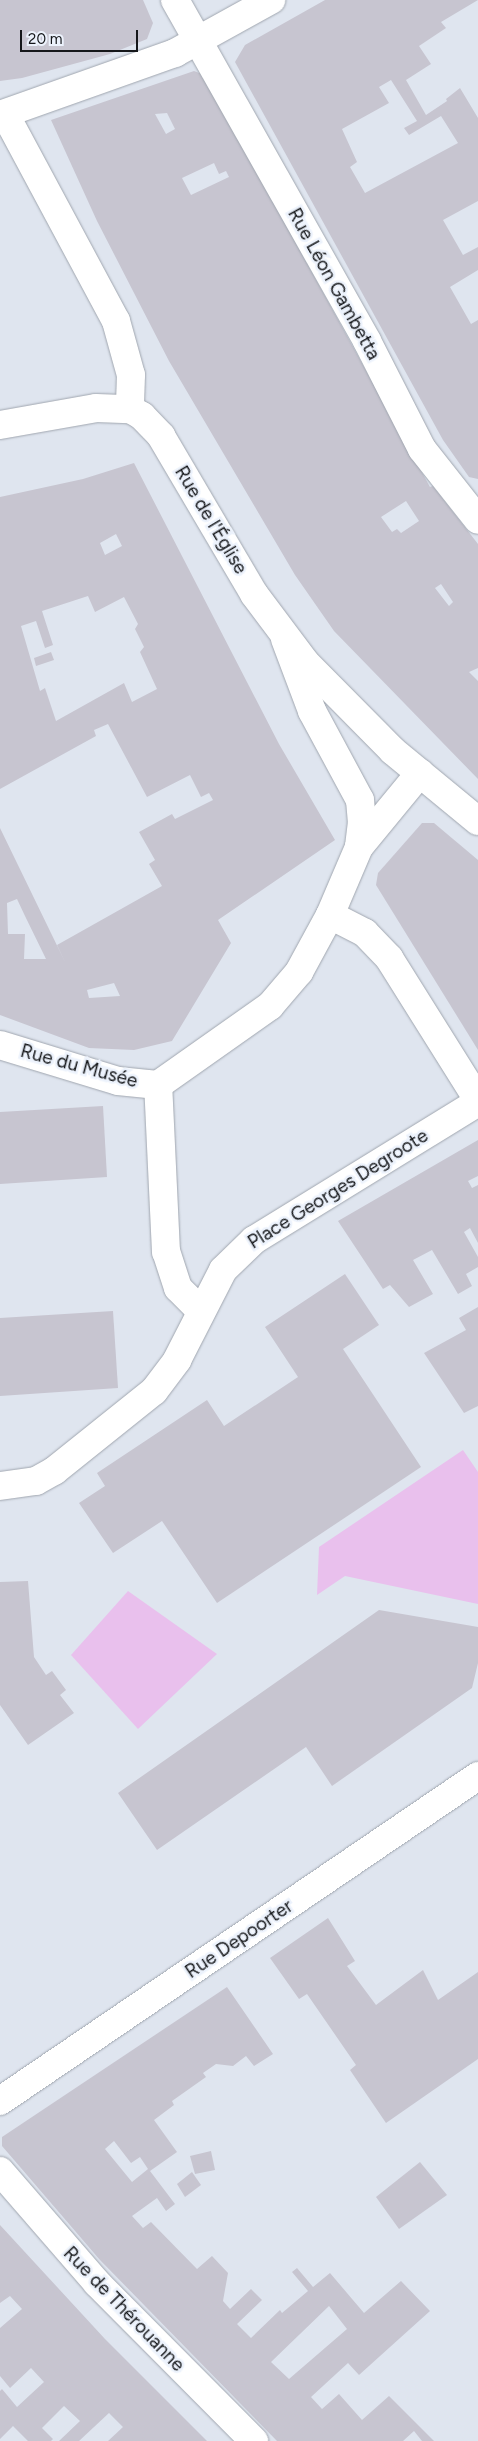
<!DOCTYPE html>
<html>
<head>
<meta charset="utf-8">
<style>
  body { margin:0 }
  #map { position:relative; width:478px; height:2441px; overflow:hidden; background:#dfe5ef; font-family:Figtree,sans-serif }
  div>[style] { position:absolute }
  .green>* { inset:0; background:#e9c0ed }
  .building>* { inset:0; background:#c7c5d0 }
  .roads { filter:drop-shadow(0 0 1px #a0a6af) drop-shadow(0 0 1px #a0a6af) }
  .minor>* { height:28px; margin:-14px; padding:0 14px; transform-origin:14px; border-radius:14px; background:#fff }
  .major>* { height:28px; margin:-14px; padding:0 14px; transform-origin:14px; border-radius:14px; background:#fff }
  span { translate:-50% -50%; white-space:nowrap; text-align:center; line-height:1.15; -webkit-text-stroke:5px #ecf2fc; paint-order:stroke }
  .street-label { font-size:19px; color:#15171a }
  .scale { position:absolute; left:20px; top:30px; width:118px; height:22px; box-sizing:border-box; border:2px solid #15171a; border-top:0; padding-left:6px; font-size:15px; line-height:18px; white-space:nowrap; color:#15171a; -webkit-text-stroke:4px #ecf2fc; paint-order:stroke }
</style>
</head>
<body>
<div id="map">
  <div class="green">
    <div style="clip-path:polygon(463px 1450px,478px 1472px,478px 1604px,345px 1576px,317px 1595px,319px 1547px)"></div>
    <div style="clip-path:polygon(128px 1591px,217px 1654px,138px 1729px,71px 1655px)"></div>
  </div>
  <div class="building">
    <div style="clip-path:polygon(0 0,143px 0,153px 23px,147px 39px,110px 54px,22px 78px,0 81px)"></div>
    <div style="clip-path:polygon(evenodd,325px 0,478px 0,441px 22px,446px 28px,419px 46px,431px 64px,406px 80px,426px 115px,447px 101px,446px 99px,460px 88px,478px 118px,478px 201px,443px 220px,463px 255px,478px 247px,478px 270px,450px 287px,471px 324px,478px 320px,478px 479px,469px 477px,443px 440px,235px 62px,245px 45px,325px 0,391px 80px,417px 121px,404px 128px,409px 135px,441px 116px,458px 143px,365px 193px,350px 167px,357px 162px,342px 129px,389px 103px,379px 87px,391px 80px)"></div>
    <div style="clip-path:polygon(evenodd,194px 71px,202px 74px,220px 105px,430px 487px,433px 486px,478px 544px,478px 668px,469px 672px,478px 681px,478px 779px,334px 631px,295px 575px,169px 361px,97px 221px,51px 120px,194px 71px,167px 113px,175px 129px,166px 134px,155px 114px,167px 113px,194px 71px,214px 163px,219px 174px,226px 171px,229px 177px,191px 195px,182px 178px,214px 163px,194px 71px,406px 501px,419px 521px,401px 533px,397px 529px,392px 532px,381px 517px,406px 501px,194px 71px,441px 584px,453px 602px,449px 606px,435px 588px,441px 584px)"></div>
    <div style="clip-path:polygon(evenodd,134px 463px,279px 744px,335px 840px,218px 920px,231px 943px,172px 1041px,134px 1050px,89px 1048px,0 1015px,0 828px,66px 964px,57px 945px,162px 886px,149px 864px,155px 860px,139px 832px,172px 814px,175px 819px,213px 800px,209px 793px,201px 797px,190px 775px,147px 797px,108px 724px,94px 730px,96px 736px,0 789px,0 497px,83px 479px,134px 463px,116px 534px,122px 546px,105px 555px,100px 543px,116px 534px,134px 463px,88px 596px,95px 612px,124px 597px,138px 624px,135px 629px,144px 647px,140px 652px,157px 689px,132px 702px,124px 683px,56px 721px,45px 688px,40px 691px,21px 626px,36px 621px,45px 648px,53px 645px,42px 611px,88px 596px,134px 463px,17px 899px,25px 916px,46px 959px,24px 959px,25px 934px,8px 934px,7px 903px,17px 899px,134px 463px,114px 983px,120px 996px,89px 998px,87px 990px,114px 983px)"></div>
    <div style="clip-path:polygon(51px 652px,54px 660px,36px 666px,34px 658px)"></div>
    <div style="clip-path:polygon(422px 823px,434px 823px,478px 860px,478px 1050px,376px 885px,378px 873px)"></div>
    <div style="clip-path:polygon(103px 1106px,107px 1177px,0 1184px,0 1112px)"></div>
    <div style="clip-path:polygon(478px 1140px,478px 1176px,468px 1181px,472px 1188px,478px 1185px,478px 1243px,470px 1228px,464px 1232px,478px 1257px,478px 1267px,466px 1274px,472px 1286px,458px 1294px,432px 1250px,413px 1260px,433px 1294px,409px 1307px,390px 1285px,383px 1289px,338px 1221px)"></div>
    <div style="clip-path:polygon(345px 1274px,379px 1325px,343px 1349px,421px 1467px,217px 1603px,162px 1521px,113px 1553px,79px 1503px,105px 1486px,97px 1473px,207px 1400px,224px 1426px,298px 1377px,265px 1327px)"></div>
    <div style="clip-path:polygon(478px 1307px,478px 1406px,464px 1413px,424px 1353px,466px 1330px,459px 1318px)"></div>
    <div style="clip-path:polygon(113px 1311px,118px 1388px,0 1396px,0 1318px)"></div>
    <div style="clip-path:polygon(28px 1581px,34px 1657px,46px 1675px,52px 1671px,66px 1690px,60px 1695px,74px 1713px,28px 1745px,0 1705px,0 1582px)"></div>
    <div style="clip-path:polygon(379px 1610px,478px 1627px,478px 1663px,472px 1688px,332px 1786px,306px 1747px,157px 1850px,118px 1793px)"></div>
    <div style="clip-path:polygon(328px 1918px,355px 1961px,347px 1966px,376px 2005px,423px 1970px,438px 2000px,478px 1972px,478px 2059px,386px 2123px,350px 2070px,356px 2065px,307px 1994px,299px 1999px,270px 1958px)"></div>
    <div style="clip-path:polygon(evenodd,227px 1987px,273px 2054px,254px 2066px,246px 2056px,233px 2066px,216px 2064px,203px 2073px,206px 2077px,172px 2101px,174px 2105px,154px 2120px,177px 2152px,150px 2171px,175px 2204px,166px 2211px,157px 2198px,132px 2216px,143px 2228px,151px 2222px,197px 2269px,212px 2256px,228px 2273px,223px 2301px,230px 2309px,251px 2289px,262px 2300px,237px 2324px,251px 2338px,280px 2310px,282px 2313px,308px 2291px,292px 2272px,297px 2268px,313px 2287px,330px 2273px,364px 2313px,401px 2281px,430px 2311px,359px 2375px,348px 2363px,311px 2397px,322px 2409px,339px 2394px,362px 2420px,389px 2396px,434px 2441px,422px 2441px,414px 2431px,403px 2441px,277px 2441px,100px 2260px,2px 2146px,2px 2137px,227px 1987px,114px 2141px,131px 2163px,140px 2157px,148px 2169px,132px 2182px,105px 2149px,114px 2141px,227px 1987px,329px 2306px,347px 2329px,289px 2379px,271px 2362px,329px 2306px)"></div>
    <div style="clip-path:polygon(211px 2151px,215px 2170px,195px 2174px,190px 2156px)"></div>
    <div style="clip-path:polygon(420px 2162px,447px 2195px,399px 2229px,376px 2197px)"></div>
    <div style="clip-path:polygon(192px 2172px,201px 2185px,185px 2197px,177px 2184px)"></div>
    <div style="clip-path:polygon(0 2225px,105px 2339px,207px 2441px,108px 2441px,123px 2427px,109px 2413px,79px 2441px,59px 2441px,80px 2421px,64px 2406px,42px 2428px,53px 2439px,51px 2441px,28px 2441px,13px 2426px,0 2439px,0 2391px,2px 2389px,17px 2407px,44px 2382px,31px 2368px,10px 2388px,0 2376px,0 2328px,22px 2309px,10px 2296px,0 2303px)"></div>
  </div>
  <div class="roads">
    <div class="minor">
      <div style="left:175px;top:0;width:391px;rotate:60.6deg"></div>
      <div style="left:367px;top:341px;width:121px;rotate:63deg"></div>
      <div style="left:422px;top:449px;width:90px;rotate:51.7deg"></div>
      <div style="left:5px;top:114px;width:235px;rotate:61.8deg"></div>
      <div style="left:116px;top:321px;width:56px;rotate:74.5deg"></div>
      <div style="left:131px;top:375px;width:34px;rotate:92deg"></div>
      <div style="left:0;top:115px;width:186px;rotate:-19.5deg"></div>
      <div style="left:175px;top:53px;width:110px;rotate:-28.9deg"></div>
      <div style="left:285px;top:639px;width:77px;rotate:69.4deg"></div>
      <div style="left:312px;top:711px;width:101px;rotate:61.7deg"></div>
      <div style="left:360px;top:800px;width:22px;rotate:85deg"></div>
      <div style="left:362px;top:822px;width:25px;rotate:97deg"></div>
      <div style="left:330px;top:915px;width:74px;rotate:-66.9deg"></div>
      <div style="left:359px;top:847px;width:96px;rotate:-50.5deg"></div>
      <div style="left:0;top:1045px;width:123px;rotate:17deg"></div>
      <div style="left:118px;top:1081px;width:40px;rotate:5.7deg"></div>
      <div style="left:200px;top:1310px;width:31px;rotate:-135deg"></div>
      <div style="left:178px;top:1288px;width:38px;rotate:-108deg"></div>
      <div style="left:166px;top:1252px;width:167px;rotate:-92.7deg"></div>
      <div style="left:158px;top:1085px;width:137px;rotate:-35.2deg"></div>
      <div style="left:270px;top:1006px;width:45px;rotate:-49.5deg"></div>
      <div style="left:299px;top:972px;width:65px;rotate:-61.5deg"></div>
      <div style="left:330px;top:915px;width:39px;rotate:27deg"></div>
      <div style="left:365px;top:933px;width:35px;rotate:46deg"></div>
      <div style="left:389px;top:958px;width:168px;rotate:57.9deg"></div>
      <div style="left:0;top:1486px;width:36px;rotate:-8deg"></div>
      <div style="left:36px;top:1481px;width:21px;rotate:-29deg"></div>
      <div style="left:54px;top:1471px;width:128px;rotate:-38.7deg"></div>
      <div style="left:154px;top:1391px;width:39px;rotate:-53deg"></div>
      <div style="left:177px;top:1360px;width:101px;rotate:-62.9deg"></div>
      <div style="left:223px;top:1270px;width:43px;rotate:-44.1deg"></div>
      <div style="left:254px;top:1240px;width:263px;rotate:-31.6deg"></div>
      <div style="left:0;top:2101px;width:578px;rotate:-34.21deg"></div>
      <div style="left:0;top:2171px;width:148px;rotate:49.1deg"></div>
      <div style="left:97px;top:2283px;width:223px;rotate:45.2deg"></div>
    </div>
    <div class="major">
      <div style="left:0;top:425px;width:97px;rotate:-10deg"></div>
      <div style="left:96px;top:408px;width:34px;rotate:2deg"></div>
      <div style="left:130px;top:409px;width:14px;rotate:30deg"></div>
      <div style="left:142px;top:416px;width:28px;rotate:46deg"></div>
      <div style="left:161px;top:436px;width:183px;rotate:59.5deg"></div>
      <div style="left:254px;top:594px;width:85px;rotate:53.1deg"></div>
      <div style="left:305px;top:662px;width:125px;rotate:45.3deg"></div>
      <div style="left:393px;top:751px;width:110px;rotate:39.5deg"></div>
    </div>
  </div>
  <div class="street-label">
    <span style="left:334px;top:284px;rotate:61deg">Rue Léon Gambetta</span>
    <span style="left:211px;top:520px;rotate:59deg">Rue de l'Église</span>
    <span style="left:79px;top:1066px;rotate:15deg">Rue du Musée</span>
    <span style="left:338px;top:1189px;rotate:-32deg">Place Georges Degroote</span>
    <span style="left:239px;top:1939px;rotate:-34deg">Rue Depoorter</span>
    <span style="left:124px;top:2309px;rotate:46deg">Rue de Thérouanne</span>
  </div>
  <div class="scale">20 m</div>
</div>
</body>
</html>
